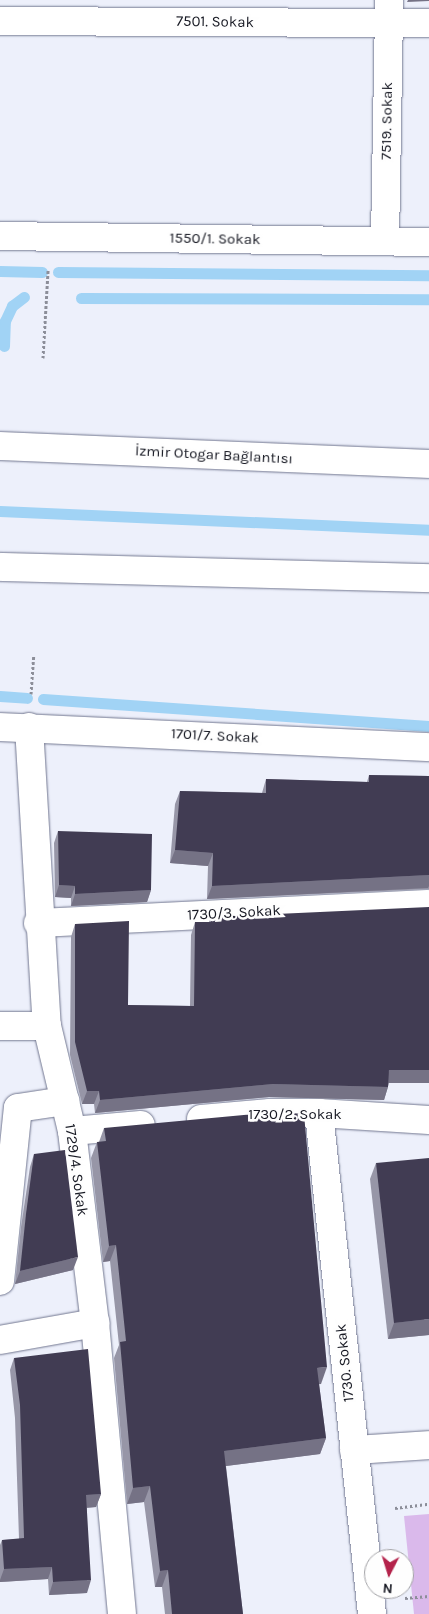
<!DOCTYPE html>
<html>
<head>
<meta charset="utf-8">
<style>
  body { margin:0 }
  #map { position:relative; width:429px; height:1614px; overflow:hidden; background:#edf0fb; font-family:Karla,sans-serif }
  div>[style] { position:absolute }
  .green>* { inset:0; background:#dab9eb }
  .stream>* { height:11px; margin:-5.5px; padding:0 5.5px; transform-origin:5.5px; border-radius:5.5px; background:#a1d3f5 }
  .path>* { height:3px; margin-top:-1.5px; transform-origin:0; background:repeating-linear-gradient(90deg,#8c8e99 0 2.5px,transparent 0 5px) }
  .roads { filter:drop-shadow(0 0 1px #727790) drop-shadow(0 0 1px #727790) }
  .minor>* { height:28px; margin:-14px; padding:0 14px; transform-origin:14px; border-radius:14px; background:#fff }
  .highway>* { height:28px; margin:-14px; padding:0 14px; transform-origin:14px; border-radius:14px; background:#fff }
  .wall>* { inset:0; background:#9796a7 }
  .shaded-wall>* { inset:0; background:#757285 }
  .building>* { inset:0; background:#413c53 }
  span { translate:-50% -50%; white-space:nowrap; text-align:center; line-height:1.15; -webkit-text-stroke:5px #fefefe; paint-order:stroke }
  .street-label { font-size:15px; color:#171923 }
  .north { position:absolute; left:364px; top:1549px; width:50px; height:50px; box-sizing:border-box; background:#fefefe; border:1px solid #a2a2a6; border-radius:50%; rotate:185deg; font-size:14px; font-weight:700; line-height:20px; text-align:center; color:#171923 }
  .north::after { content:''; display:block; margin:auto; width:18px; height:22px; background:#b4234b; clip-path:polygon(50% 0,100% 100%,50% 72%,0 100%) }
</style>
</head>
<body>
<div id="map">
  <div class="green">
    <div style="clip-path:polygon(429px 1514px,429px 1614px,414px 1614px,404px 1516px)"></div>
  </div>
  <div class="stream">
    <div style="left:0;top:271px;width:42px;rotate:1.4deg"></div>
    <div style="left:58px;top:272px;width:371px;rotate:0.5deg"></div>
    <div style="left:81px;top:298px;width:348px;rotate:0.2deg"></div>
    <div style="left:4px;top:346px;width:25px;rotate:-88deg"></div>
    <div style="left:5px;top:321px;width:17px;rotate:-65deg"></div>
    <div style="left:12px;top:306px;width:15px;rotate:-37deg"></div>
    <div style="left:0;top:511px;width:429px;rotate:2.5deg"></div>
    <div style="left:0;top:696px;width:27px;rotate:4deg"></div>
    <div style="left:43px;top:699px;width:387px;rotate:4deg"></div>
  </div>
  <div class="path">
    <div style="left:43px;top:358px;width:88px;rotate:-86.7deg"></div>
    <div style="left:31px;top:694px;width:39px;rotate:-86deg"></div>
    <div style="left:395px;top:1508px;width:34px;rotate:-7deg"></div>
    <div style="left:405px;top:1598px;width:24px;rotate:-5deg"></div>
  </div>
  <div class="roads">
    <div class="minor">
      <div style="left:0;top:21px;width:429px;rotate:0.3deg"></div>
      <div style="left:0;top:236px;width:429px;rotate:0.8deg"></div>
      <div style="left:385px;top:241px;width:241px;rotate:-89deg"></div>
      <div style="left:0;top:727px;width:429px;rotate:2.7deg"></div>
      <div style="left:29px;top:727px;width:300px;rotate:86.6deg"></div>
      <div style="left:47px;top:1026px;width:108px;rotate:76.6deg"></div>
      <div style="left:72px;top:1131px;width:193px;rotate:83.2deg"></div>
      <div style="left:95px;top:1323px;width:292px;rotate:84.7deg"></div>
      <div style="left:38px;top:923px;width:391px;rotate:-2.8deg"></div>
      <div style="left:0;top:1026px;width:47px"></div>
      <div style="left:319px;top:1113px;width:504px;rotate:83.96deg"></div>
      <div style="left:201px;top:1119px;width:69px;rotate:-5deg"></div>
      <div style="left:270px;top:1113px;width:49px"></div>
      <div style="left:319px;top:1113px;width:110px;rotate:3.6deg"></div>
      <div style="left:72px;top:1131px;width:69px;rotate:-5deg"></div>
      <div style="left:0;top:1281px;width:174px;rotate:-84.1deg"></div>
      <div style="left:18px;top:1108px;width:48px;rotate:-8.5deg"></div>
      <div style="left:0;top:1340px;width:97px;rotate:-10.1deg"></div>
      <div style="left:354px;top:1450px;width:75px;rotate:-3.8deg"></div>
    </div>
    <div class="highway">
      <div style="left:0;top:446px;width:429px;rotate:2.4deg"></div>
      <div style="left:0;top:567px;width:429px;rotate:1.5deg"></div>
    </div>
  </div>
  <div class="wall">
    <div style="clip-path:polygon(369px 775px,429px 776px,429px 889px,207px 899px,208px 866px,170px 863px,175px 804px,180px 791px,262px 793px,266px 779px,367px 782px)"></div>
    <div style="clip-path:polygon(58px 831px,151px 890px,147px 902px,71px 906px,71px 898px,55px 897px,54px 843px)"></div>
    <div style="clip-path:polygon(211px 917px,389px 1083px,384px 1100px,269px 1097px,95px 1113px,94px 1104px,82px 1104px,70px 1055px,71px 937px,75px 924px,128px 1005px,190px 1006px,191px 935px,195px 922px,209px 922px)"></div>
    <div style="clip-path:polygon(104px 1128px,321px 1384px,319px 1384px,326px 1438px,320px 1454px,226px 1466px,243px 1614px,165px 1614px,162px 1587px,155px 1587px,144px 1502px,127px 1504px,114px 1358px,119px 1345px,110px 1261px,103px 1262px,91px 1158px,97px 1142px,99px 1142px)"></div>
    <div style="clip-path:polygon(34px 1154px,73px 1270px,15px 1284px,21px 1227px,30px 1167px)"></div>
    <div style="clip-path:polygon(376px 1163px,429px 1335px,388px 1339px,370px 1179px)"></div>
    <div style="clip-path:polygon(14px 1358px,101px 1494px,96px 1507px,87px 1508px,87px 1593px,49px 1595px,48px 1579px,0 1582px,0 1545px,2px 1540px,19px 1539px,15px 1418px,10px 1370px)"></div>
  </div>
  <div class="shaded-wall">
    <div style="clip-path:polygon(408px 0,429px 0,429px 1px,407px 2px)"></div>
    <div style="clip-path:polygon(175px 850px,213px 853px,208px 866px,170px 863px)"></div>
    <div style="clip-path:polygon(429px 875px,429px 886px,428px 888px,207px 899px,212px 886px)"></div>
    <div style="clip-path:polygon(59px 885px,75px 886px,71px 898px,55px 897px)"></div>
    <div style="clip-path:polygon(151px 890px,147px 902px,71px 906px,75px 894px)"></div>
    <div style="clip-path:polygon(389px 1070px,429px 1070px,429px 1083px,384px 1083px)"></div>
    <div style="clip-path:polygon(273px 1084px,388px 1087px,384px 1100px,269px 1097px,95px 1113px,100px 1100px)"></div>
    <div style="clip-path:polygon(87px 1091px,99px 1091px,94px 1104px,82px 1104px)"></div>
    <div style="clip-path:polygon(116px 1245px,110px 1261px,103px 1262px,109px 1246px)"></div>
    <div style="clip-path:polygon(78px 1257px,73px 1270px,15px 1284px,20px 1271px)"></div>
    <div style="clip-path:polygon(429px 1319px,429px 1335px,388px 1339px,394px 1323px)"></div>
    <div style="clip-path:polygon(327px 1367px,321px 1384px,311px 1385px,317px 1368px)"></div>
    <div style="clip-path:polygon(326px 1438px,320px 1454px,218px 1467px,224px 1451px)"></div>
    <div style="clip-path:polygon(150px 1486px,144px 1502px,127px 1504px,133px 1488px)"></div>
    <div style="clip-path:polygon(101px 1494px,96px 1507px,81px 1508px,86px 1495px)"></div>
    <div style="clip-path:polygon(52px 1567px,48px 1579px,0 1582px,0 1580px,4px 1569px)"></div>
    <div style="clip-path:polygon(168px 1570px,162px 1587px,155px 1587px,160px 1571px)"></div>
    <div style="clip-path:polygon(91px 1580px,87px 1593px,49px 1595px,53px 1582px)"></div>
  </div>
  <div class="building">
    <div style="clip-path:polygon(369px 775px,429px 776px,429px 875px,212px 886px,213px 853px,175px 850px,180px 791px,266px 793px,266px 779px,369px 782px)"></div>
    <div style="clip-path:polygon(58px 831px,152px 834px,151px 890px,75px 894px,75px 886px,59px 885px)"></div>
    <div style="clip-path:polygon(429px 907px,429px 1070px,389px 1070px,388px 1087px,273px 1084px,100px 1100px,99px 1091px,87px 1091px,75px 1042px,75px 924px,129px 921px,128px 1005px,194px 1006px,195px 922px,211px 922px,211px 917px)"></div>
    <div style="clip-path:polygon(276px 1112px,304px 1114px,327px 1367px,317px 1368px,326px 1438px,224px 1451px,243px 1614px,172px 1614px,168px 1570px,160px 1571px,150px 1486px,133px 1488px,120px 1342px,126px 1341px,116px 1245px,109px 1246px,97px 1142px,106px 1141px,104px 1128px)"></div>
    <div style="clip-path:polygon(65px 1150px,78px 1257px,20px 1271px,26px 1214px,34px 1154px)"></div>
    <div style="clip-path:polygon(429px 1158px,429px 1319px,394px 1323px,376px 1163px)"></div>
    <div style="clip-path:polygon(88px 1349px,101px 1494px,86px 1495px,91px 1580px,53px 1582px,52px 1567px,4px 1569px,2px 1540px,24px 1538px,20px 1405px,14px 1358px)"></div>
  </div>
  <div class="street-label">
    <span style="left:215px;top:22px;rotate:1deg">7501. Sokak</span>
    <span style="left:387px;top:121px;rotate:-89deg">7519. Sokak</span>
    <span style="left:215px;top:239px;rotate:1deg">1550/1. Sokak</span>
    <span style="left:214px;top:455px;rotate:3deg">İzmir Otogar Bağlantısı</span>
    <span style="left:215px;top:736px;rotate:3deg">1701/7. Sokak</span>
    <span style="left:234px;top:913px;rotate:-3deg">1730/3. Sokak</span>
    <span style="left:295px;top:1115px">1730/2. Sokak</span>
    <span style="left:76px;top:1170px;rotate:82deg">1729/4. Sokak</span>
    <span style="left:345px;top:1363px;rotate:-96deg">1730. Sokak</span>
  </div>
  <div class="north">N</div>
</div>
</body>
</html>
